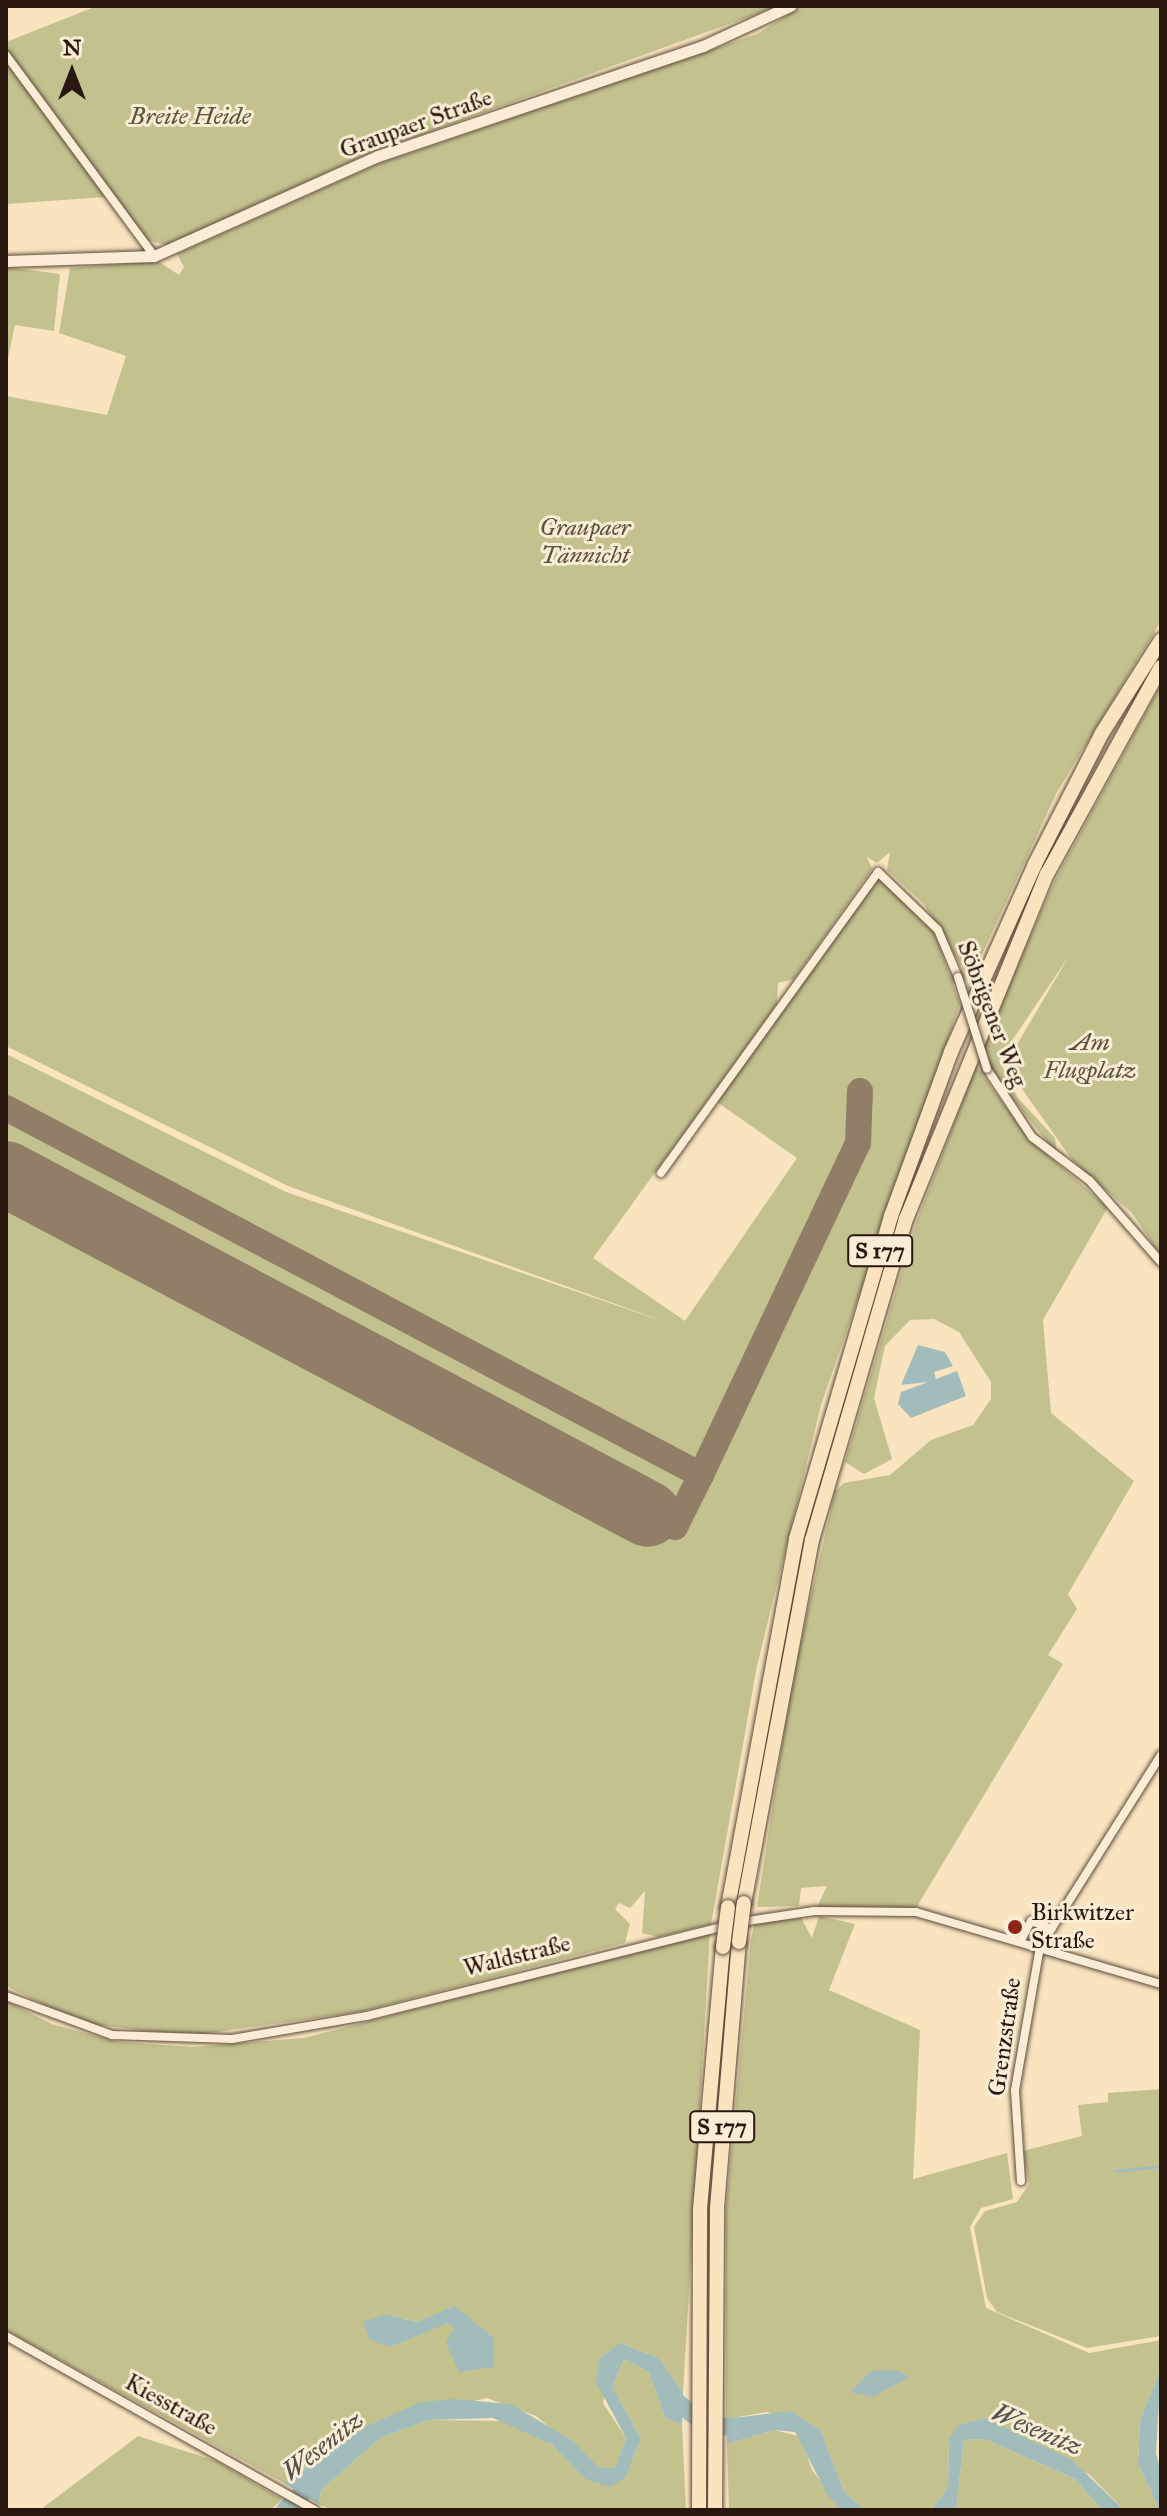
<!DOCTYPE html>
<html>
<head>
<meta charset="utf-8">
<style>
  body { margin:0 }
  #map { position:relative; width:1167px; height:2516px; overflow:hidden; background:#f9e4bf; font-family:"IM FELL Great Primer",serif }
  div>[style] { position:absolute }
  .green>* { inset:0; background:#c3c28f }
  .water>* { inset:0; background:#a2bcbc }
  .stream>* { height:3px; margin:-1.5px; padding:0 1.5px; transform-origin:1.5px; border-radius:1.5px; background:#a2bcbc }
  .river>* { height:18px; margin:-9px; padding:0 9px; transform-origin:9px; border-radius:9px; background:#a2bcbc }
  .taxiway>* { height:26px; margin:-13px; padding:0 13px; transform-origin:13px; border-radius:13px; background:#907e67 }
  .runway>* { height:66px; margin:-33px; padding:0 33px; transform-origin:33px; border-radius:33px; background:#907e67 }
  .roads { filter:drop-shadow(0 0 2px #5c4a3b) drop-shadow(0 0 2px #5c4a3b) }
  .street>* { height:8px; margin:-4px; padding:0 4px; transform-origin:4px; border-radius:4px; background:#fbedd5 }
  .secondary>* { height:11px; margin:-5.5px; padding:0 5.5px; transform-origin:5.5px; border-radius:5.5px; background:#fbedd5 }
  .highway>* { height:14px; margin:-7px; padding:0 7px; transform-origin:7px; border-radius:7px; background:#f9e4bf }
  .bridges { filter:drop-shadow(0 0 2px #5c4a3b) drop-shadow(0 0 2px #5c4a3b) }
  .street-bridge>* { height:8px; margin:-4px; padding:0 4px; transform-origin:4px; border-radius:4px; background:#fbedd5 }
  .highway-bridge>* { height:14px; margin:-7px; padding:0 7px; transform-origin:7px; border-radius:7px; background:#f9e4bf }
  .dots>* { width:22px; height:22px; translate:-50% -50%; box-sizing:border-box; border:4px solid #fbedd5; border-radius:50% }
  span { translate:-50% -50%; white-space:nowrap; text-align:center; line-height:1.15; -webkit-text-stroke:6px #fbedd5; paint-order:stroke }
  .shield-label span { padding:2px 6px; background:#fbedd5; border:2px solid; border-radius:6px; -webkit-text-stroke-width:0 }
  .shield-label { font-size:22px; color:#28170f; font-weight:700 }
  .park-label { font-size:24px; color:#5e533c; font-style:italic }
  .street-label { font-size:24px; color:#28170f }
  .poi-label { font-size:24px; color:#28170f }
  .left { translate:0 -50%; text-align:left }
  .water-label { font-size:26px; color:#53514c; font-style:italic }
  .frame { position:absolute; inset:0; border:8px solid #28170f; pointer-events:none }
  .north { position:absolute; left:32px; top:32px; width:80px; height:80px; -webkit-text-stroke:6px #fbedd5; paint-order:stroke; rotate:0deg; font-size:22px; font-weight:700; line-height:32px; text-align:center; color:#28170f }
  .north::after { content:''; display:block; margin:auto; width:28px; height:36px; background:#28170f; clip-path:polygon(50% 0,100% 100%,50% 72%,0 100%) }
</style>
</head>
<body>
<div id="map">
  <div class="green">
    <div style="clip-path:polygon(97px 6px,779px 6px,370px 153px,166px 245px,147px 240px,6px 50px,6px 42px)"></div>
    <div style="clip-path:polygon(802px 6px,1161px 6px,1161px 621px,1057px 792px,970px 980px,924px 904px,887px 870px,890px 852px,877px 863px,867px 857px,872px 869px,794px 979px,778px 983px,777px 1004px,593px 1258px,685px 1321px,797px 1158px,717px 1102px,873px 881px,888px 882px,934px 931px,960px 1004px,821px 1405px,757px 1666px,711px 1924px,658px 1937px,642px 1933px,645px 1891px,630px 1908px,619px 1903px,615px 1909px,630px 1924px,625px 1943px,363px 2011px,189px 2036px,82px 2023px,6px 1986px,6px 1054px,286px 1192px,671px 1324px,288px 1186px,6px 1046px,6px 396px,107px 415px,126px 356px,59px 333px,70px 268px,158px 261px,179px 275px,184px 267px,177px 254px,378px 164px,757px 34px)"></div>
    <div style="clip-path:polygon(6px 61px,106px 197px,6px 204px)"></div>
    <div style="clip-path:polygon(6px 267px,60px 274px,54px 331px,15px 325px,6px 368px)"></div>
    <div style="clip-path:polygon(1161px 685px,1161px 1256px,1132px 1213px,1073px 1161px,1005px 1065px,1069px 956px,999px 1060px,1018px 1098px,1055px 1138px,1057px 1154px,993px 1074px,984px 1042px,1055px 880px)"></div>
    <div style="clip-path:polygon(976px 1066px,1029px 1139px,1108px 1207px,1043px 1320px,1051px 1413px,1134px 1481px,1068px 1594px,1077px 1609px,1048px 1655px,1063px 1664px,916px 1908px,817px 1907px,827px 1886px,801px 1888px,799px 1906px,757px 1907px,792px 1680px,835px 1491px,844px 1483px,890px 1475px,931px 1440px,973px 1425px,991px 1399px,991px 1382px,959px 1332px,934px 1319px,910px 1320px,885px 1346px,874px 1398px,892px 1459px,864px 1474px,845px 1462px,916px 1223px)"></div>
    <div style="clip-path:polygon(819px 1916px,855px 1924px,829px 1990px,920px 2030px,913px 2179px,1007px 2153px,1013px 2199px,981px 2208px,970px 2227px,986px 2308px,1089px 2353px,1161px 2340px,1161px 2369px,1140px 2420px,1138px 2464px,1160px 2510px,1124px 2510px,1090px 2475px,985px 2418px,949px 2439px,948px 2487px,931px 2510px,865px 2510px,844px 2491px,821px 2431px,767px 2412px,726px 2419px,726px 2211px,751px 1938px,755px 1923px,801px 1918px,812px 1938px)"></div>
    <div style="clip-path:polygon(evenodd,710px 1933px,683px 2393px,659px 2358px,620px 2343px,603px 2403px,626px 2438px,615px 2468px,598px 2467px,536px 2416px,487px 2398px,367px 2426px,284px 2483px,6px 2330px,6px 2001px,52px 2024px,118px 2042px,194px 2047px,304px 2038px,710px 1933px,454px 2307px,494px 2338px,447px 2323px,391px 2347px,387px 2314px,416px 2322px,454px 2307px)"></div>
    <div style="clip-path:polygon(1161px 2089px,1161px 2336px,1087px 2348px,997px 2312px,987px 2298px,974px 2227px,985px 2211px,1017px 2202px,1029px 2184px,1023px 2151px,1082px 2136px,1078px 2105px,1108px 2102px,1108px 2093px)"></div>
    <div style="clip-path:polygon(624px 2359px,649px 2372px,665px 2418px,682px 2424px,686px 2510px,331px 2510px,319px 2504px,321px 2490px,382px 2437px,430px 2420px,507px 2421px,551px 2444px,585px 2479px,626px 2477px,641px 2438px,612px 2387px)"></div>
    <div style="clip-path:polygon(775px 2430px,801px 2437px,812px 2470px,843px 2510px,729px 2510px,727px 2444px)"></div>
    <div style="clip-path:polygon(138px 2436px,216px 2461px,282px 2499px,271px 2510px,40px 2510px)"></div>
    <div style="clip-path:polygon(985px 2439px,1075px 2479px,1102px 2510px,956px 2510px,964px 2440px)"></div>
  </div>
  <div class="water">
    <div style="clip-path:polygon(918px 1345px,945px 1352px,953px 1366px,934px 1372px,936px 1379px,957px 1371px,966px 1396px,911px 1418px,898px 1404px,901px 1392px,928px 1382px,901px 1385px)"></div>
    <div style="clip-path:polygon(455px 2306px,494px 2338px,494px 2367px,459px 2372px,446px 2343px,454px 2328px,448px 2323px,391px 2347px,370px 2340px,363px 2322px,387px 2314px,416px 2322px)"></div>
    <div style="clip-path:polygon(620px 2343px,659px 2358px,683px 2393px,682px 2424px,665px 2418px,649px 2372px,624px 2359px,612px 2387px,641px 2438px,626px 2477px,610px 2487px,585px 2479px,551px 2444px,493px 2418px,430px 2420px,382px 2437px,321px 2490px,319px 2504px,284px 2483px,367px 2426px,421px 2402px,454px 2399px,511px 2404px,573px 2441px,598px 2467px,615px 2468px,626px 2438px,596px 2382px,599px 2359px)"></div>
    <div style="clip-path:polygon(1161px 2369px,1156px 2453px,1161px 2472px,1160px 2510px,1138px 2464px,1140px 2420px)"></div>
    <div style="clip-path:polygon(896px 2370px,910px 2377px,872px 2397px,850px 2392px,871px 2371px)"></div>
    <div style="clip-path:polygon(791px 2411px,821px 2431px,844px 2491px,865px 2510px,843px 2510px,828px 2496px,795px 2432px,775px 2430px,727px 2444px,726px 2419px)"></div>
    <div style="clip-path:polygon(985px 2418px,1072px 2460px,1124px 2510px,1102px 2510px,1075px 2479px,985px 2439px,964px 2440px,956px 2510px,931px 2510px,948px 2487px,949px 2439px,959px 2425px)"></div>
  </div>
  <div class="stream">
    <div style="left:1115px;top:2171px;width:46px;rotate:-6.2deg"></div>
  </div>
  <div class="river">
    <div style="left:669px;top:2396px;width:49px;rotate:37.6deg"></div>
    <div style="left:708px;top:2426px;width:43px;rotate:1.3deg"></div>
    <div style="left:285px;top:2510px;width:49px;rotate:-44.2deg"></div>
  </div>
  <div class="taxiway">
    <div style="left:6px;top:1108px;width:786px;rotate:27.84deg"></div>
    <div style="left:701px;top:1475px;width:58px;rotate:116.6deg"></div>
    <div style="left:675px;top:1527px;width:30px;rotate:-154deg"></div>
    <div style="left:701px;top:1475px;width:367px;rotate:-64.7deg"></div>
    <div style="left:858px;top:1143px;width:52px;rotate:-87.8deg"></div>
  </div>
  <div class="runway">
    <div style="left:6px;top:1174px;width:726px;rotate:27.91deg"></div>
  </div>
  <div class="roads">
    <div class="street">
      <div style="left:6px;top:55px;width:250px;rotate:53.6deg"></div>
      <div style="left:987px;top:1069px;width:82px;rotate:56.5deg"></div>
      <div style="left:1032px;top:1137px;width:73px;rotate:37.2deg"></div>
      <div style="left:1090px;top:1181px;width:108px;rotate:48.8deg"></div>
      <div style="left:661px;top:1173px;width:371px;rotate:-54.2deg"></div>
      <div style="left:878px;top:872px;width:83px;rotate:44deg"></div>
      <div style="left:938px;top:930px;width:51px;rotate:66.9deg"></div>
      <div style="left:741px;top:1922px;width:74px;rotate:-8.6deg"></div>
      <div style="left:814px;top:1911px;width:102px;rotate:0.6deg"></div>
      <div style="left:916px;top:1912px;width:255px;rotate:16.4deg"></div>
      <div style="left:1021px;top:1940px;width:21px;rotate:-62deg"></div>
      <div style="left:1031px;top:1921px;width:22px;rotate:21deg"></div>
      <div style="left:6px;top:1996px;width:113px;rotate:20.2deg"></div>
      <div style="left:112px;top:2035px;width:120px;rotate:1.9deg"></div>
      <div style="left:232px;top:2039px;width:137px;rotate:-9.7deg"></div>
      <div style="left:367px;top:2016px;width:372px;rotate:-14.1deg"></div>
      <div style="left:1021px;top:2181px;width:91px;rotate:-93.8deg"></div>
      <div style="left:1015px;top:2090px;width:145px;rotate:-80.1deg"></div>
      <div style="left:1040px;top:1947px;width:227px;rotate:-57.8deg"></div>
      <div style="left:6px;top:2336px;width:355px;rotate:29.4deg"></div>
    </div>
    <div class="secondary">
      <div style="left:6px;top:261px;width:148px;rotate:-1.9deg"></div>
      <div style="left:154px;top:256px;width:245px;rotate:-24.1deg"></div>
      <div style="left:378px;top:156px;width:343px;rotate:-18.7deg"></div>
      <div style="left:703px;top:46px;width:96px;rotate:-24.7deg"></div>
    </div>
    <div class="highway">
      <div style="left:744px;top:1903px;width:369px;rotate:-79.4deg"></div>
      <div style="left:812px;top:1540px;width:334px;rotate:-73.7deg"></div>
      <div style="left:906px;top:1219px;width:373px;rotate:-67.8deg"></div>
      <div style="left:1047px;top:874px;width:236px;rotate:-61.2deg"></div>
      <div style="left:728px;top:1907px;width:374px;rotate:-79.5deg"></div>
      <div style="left:796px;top:1539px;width:337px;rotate:-73.6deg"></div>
      <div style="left:891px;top:1216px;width:175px;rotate:-69.9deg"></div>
      <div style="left:951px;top:1052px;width:206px;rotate:-65.9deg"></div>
      <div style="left:1035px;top:864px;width:147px;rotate:-62.9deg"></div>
      <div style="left:1102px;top:733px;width:110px;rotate:-57.6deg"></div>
      <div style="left:699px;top:2510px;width:301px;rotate:-89.8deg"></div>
      <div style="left:700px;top:2209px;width:263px;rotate:-85deg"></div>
      <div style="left:715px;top:2510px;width:302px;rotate:-89.6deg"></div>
      <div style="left:717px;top:2208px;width:267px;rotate:-85.3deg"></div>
    </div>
  </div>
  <div class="bridges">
    <div class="street-bridge">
      <div style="left:958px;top:977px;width:96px;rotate:72.5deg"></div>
    </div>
    <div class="highway-bridge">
      <div style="left:739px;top:1942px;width:39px;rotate:-83deg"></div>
      <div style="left:723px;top:1947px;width:40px;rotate:-82.9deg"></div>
    </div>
  </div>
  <div class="dots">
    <div style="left:1015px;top:1927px;background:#8f2418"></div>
  </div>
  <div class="shield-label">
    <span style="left:880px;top:1251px">S 177</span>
    <span style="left:722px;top:2127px">S 177</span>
  </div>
  <div class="park-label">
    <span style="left:190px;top:117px">Breite Heide</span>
    <span style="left:585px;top:542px">Graupaer<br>Tännicht</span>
    <span style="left:1090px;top:1057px">Am<br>Flugplatz</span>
  </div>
  <div class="street-label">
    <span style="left:416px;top:124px;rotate:-20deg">Graupaer Straße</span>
    <span style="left:992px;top:1014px;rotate:69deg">Söbrigener Weg</span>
    <span style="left:517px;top:1956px;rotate:-14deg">Waldstraße</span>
    <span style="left:1005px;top:2037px;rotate:-82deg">Grenzstraße</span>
    <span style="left:171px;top:2405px;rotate:29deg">Kiesstraße</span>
  </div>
  <div class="poi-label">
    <span class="left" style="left:1031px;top:1927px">Birkwitzer<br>Straße</span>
  </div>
  <div class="water-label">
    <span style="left:1037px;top:2430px;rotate:23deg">Wesenitz</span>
    <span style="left:323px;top:2446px;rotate:-38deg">Wesenitz</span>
  </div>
  <div class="frame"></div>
  <div class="north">N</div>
</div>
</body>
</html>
